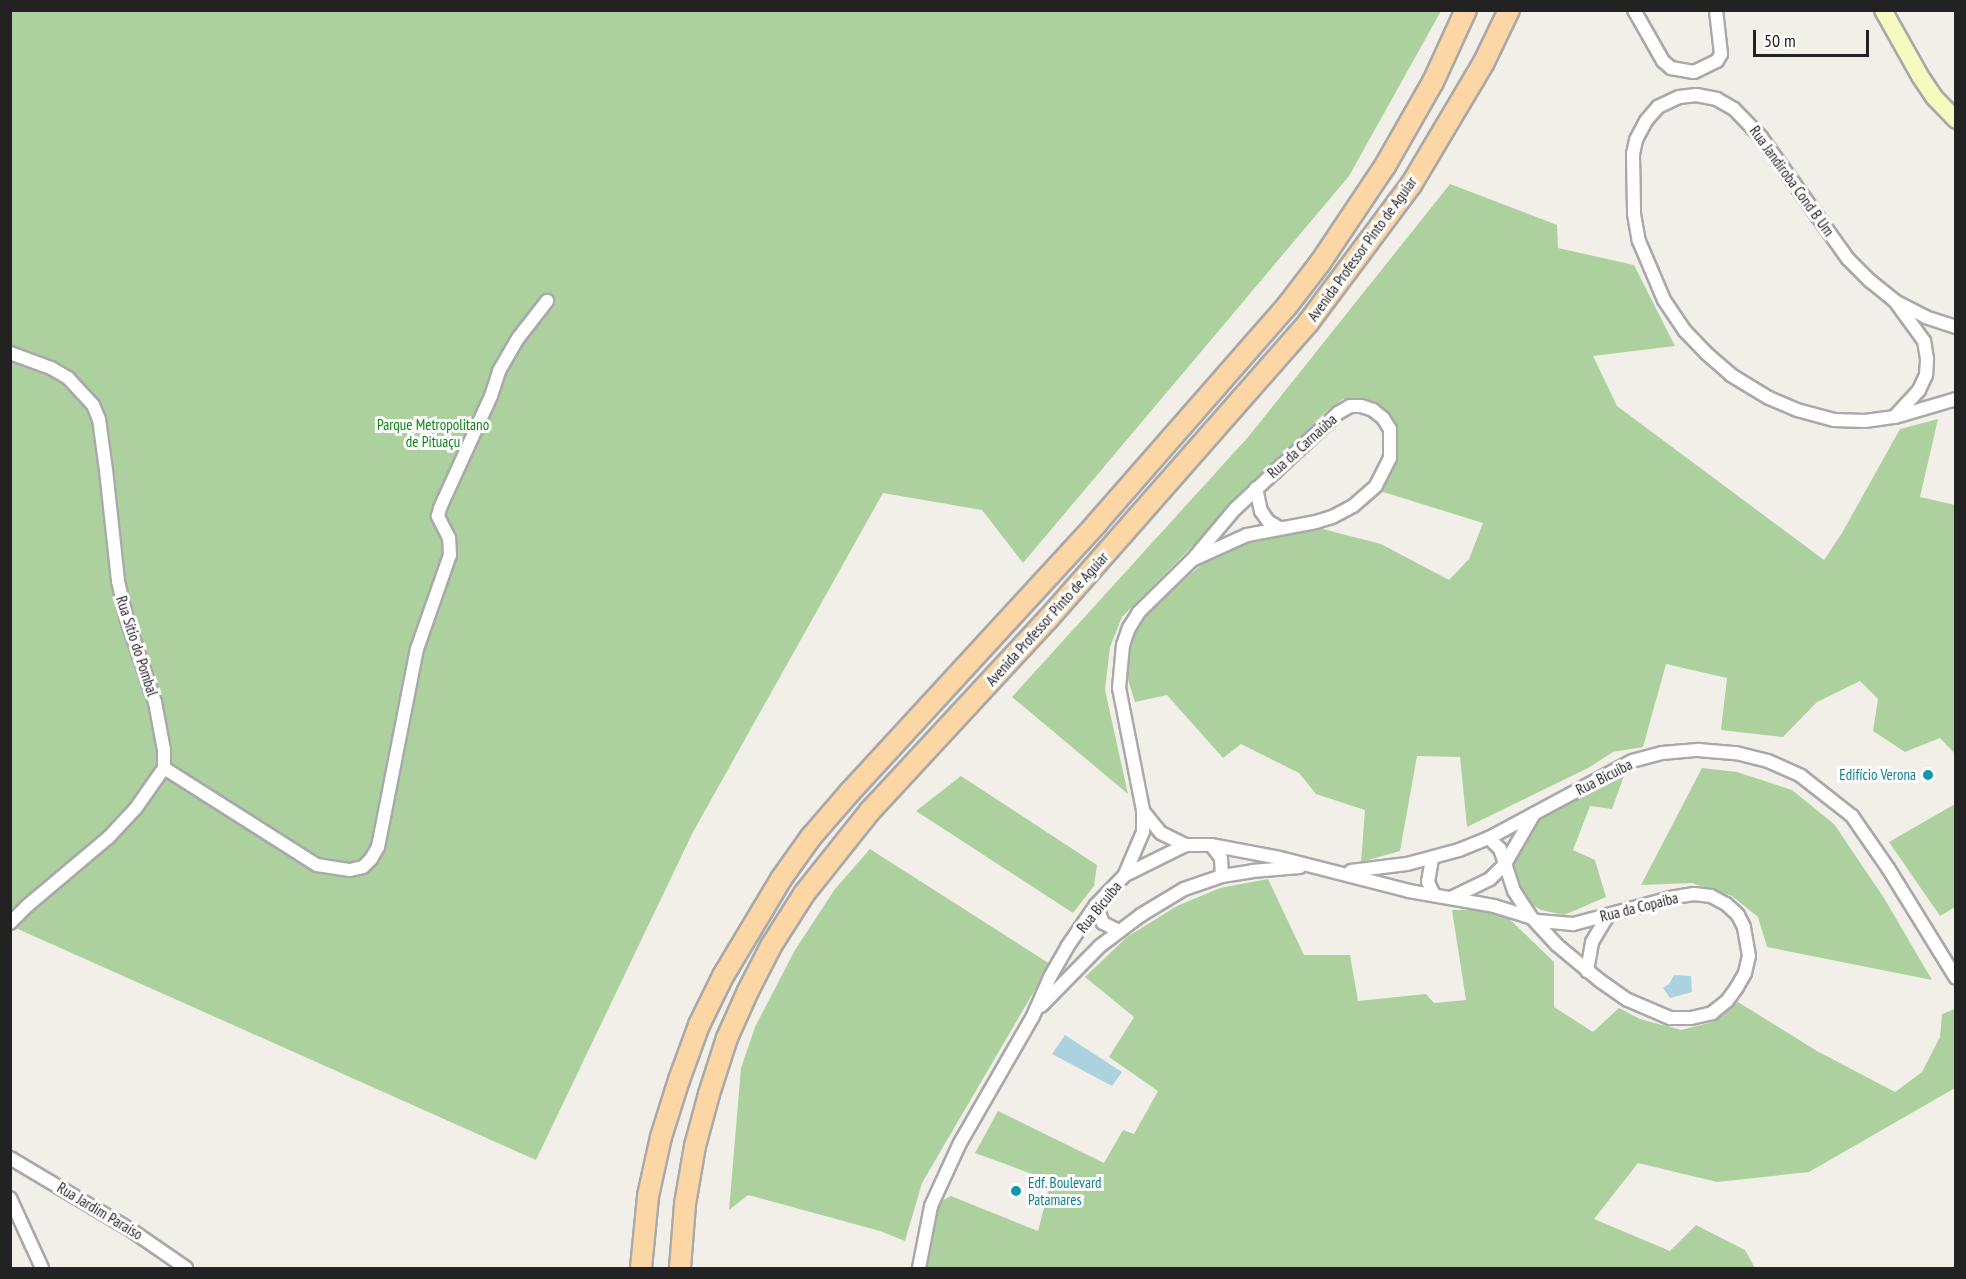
<!DOCTYPE html>
<html>
<head>
<meta charset="utf-8">
<style>
  body { margin:0 }
  #map { position:relative; width:1966px; height:1279px; overflow:hidden; background:#f2efe9; font-family:"PT Sans Narrow",sans-serif }
  div>[style] { position:absolute }
  [style*='--x'] { left:calc(var(--x)*1px); top:calc(var(--y)*1px); width:calc(var(--w)*1px); rotate:calc(var(--a)*1deg) }
  .forest>* { inset:0; background:#add19e }
  .water>* { inset:0; background:#aad3df }
  .roads { filter:drop-shadow(2px 0 #a9a9a9) drop-shadow(-2px 0 #a9a9a9) drop-shadow(0 2px #a9a9a9) drop-shadow(0 -2px #a9a9a9) }
  .street>* { height:12px; margin:-6px; padding:0 6px; transform-origin:6px; border-radius:6px; background:#fff }
  .secondary>* { height:16px; margin:-8px; padding:0 8px; transform-origin:8px; border-radius:8px; background:#f7fabf }
  .primary>* { height:20px; margin:-10px; padding:0 10px; transform-origin:10px; border-radius:10px; background:#fcd6a4 }
  .dots>* { width:16px; height:16px; translate:-50% -50%; box-sizing:border-box; border:3px solid #fff; border-radius:50% }
  span { translate:-50% -50%; white-space:nowrap; text-align:center; line-height:1.15; -webkit-text-stroke:6px #fff; paint-order:stroke }
  .street-label { font-size:15px; color:#222 }
  .park-label { font-size:15px; color:#0c8416 }
  .culture-label { font-size:15px; color:#0d838f }
  .right { translate:-100% -50%; text-align:right }
  .left { translate:0 -50%; text-align:left }
  .frame { position:absolute; inset:0; border:12px solid #222; pointer-events:none }
  .scale { position:absolute; left:1753px; top:30px; width:116px; height:27px; box-sizing:border-box; border:3px solid #222; border-top:0; padding-left:8px; font-size:18px; line-height:21px; white-space:nowrap; color:#222; -webkit-text-stroke:4px #fff; paint-order:stroke }
</style>
</head>
<body>
<div id="map">
  <div class="forest">
    <i style="clip-path:polygon(11px 11px,1441px 11px,1349px 176px,1023px 563px,982px 510px,883px 493px,693px 832px,536px 1160px,11px 926px)"></i>
    <i style="clip-path:polygon(1450px 184px,1557px 225px,1558px 248px,1634px 265px,1675px 346px,1593px 356px,1617px 406px,1824px 560px,1842px 533px,1900px 429px,1938px 419px,1920px 497px,1955px 505px,1955px 754px,1940px 738px,1905px 752px,1873px 731px,1878px 699px,1860px 681px,1817px 702px,1783px 737px,1721px 730px,1727px 678px,1666px 664px,1643px 747px,1613px 752px,1588px 768px,1467px 827px,1460px 757px,1417px 756px,1400px 851px,1361px 862px,1365px 810px,1316px 794px,1299px 773px,1241px 744px,1223px 758px,1167px 695px,1135px 702px,1126px 673px,1136px 624px,1239px 530px,1319px 528px,1381px 544px,1449px 580px,1469px 559px,1483px 523px,1380px 491px,1396px 451px,1389px 421px,1377px 405px,1343px 399px,1325px 412px,1122px 617px,1110px 647px,1105px 690px,1128px 794px,1012px 697px,1249px 436px)"></i>
    <i style="clip-path:polygon(1702px 768px,1737px 772px,1792px 790px,1834px 824px,1884px 898px,1932px 980px,1767px 947px,1758px 917px,1732px 896px,1692px 883px,1641px 885px)"></i>
    <i style="clip-path:polygon(961px 776px,1097px 865px,1094px 886px,1073px 913px,916px 811px)"></i>
    <i style="clip-path:polygon(1624px 776px,1612px 809px,1590px 806px,1573px 850px,1595px 860px,1606px 897px,1564px 915px,1541px 910px,1526px 901px,1514px 877px,1516px 848px,1534px 818px)"></i>
    <i style="clip-path:polygon(1955px 804px,1955px 907px,1940px 916px,1889px 842px)"></i>
    <i style="clip-path:polygon(870px 849px,1050px 964px,922px 1183px,905px 1241px,880px 1231px,748px 1195px,729px 1210px,741px 1068px,755px 1027px,795px 950px,835px 889px)"></i>
    <i style="clip-path:polygon(1268px 879px,1304px 955px,1350px 955px,1358px 1001px,1426px 994px,1434px 1003px,1466px 1000px,1452px 910px,1500px 910px,1554px 962px,1554px 1007px,1593px 1032px,1619px 1008px,1640px 1019px,1681px 1030px,1713px 1022px,1738px 1002px,1817px 1051px,1895px 1092px,1922px 1072px,1940px 1037px,1942px 1014px,1955px 1009px,1955px 1088px,1809px 1172px,1717px 1182px,1638px 1163px,1594px 1219px,1670px 1251px,1696px 1225px,1745px 1250px,1755px 1268px,919px 1268px,931px 1206px,951px 1196px,1038px 1231px,1051px 1181px,975px 1153px,998px 1111px,1104px 1163px,1123px 1130px,1134px 1134px,1158px 1091px,1109px 1057px,1134px 1017px,1085px 977px,1127px 937px,1177px 906px,1220px 888px)"></i>
  </div>
  <div class="water">
    <i style="clip-path:polygon(1674px 975px,1691px 976px,1692px 992px,1670px 998px,1663px 988px,1669px 984px)"></i>
    <i style="clip-path:polygon(1065px 1035px,1122px 1072px,1112px 1086px,1052px 1054px)"></i>
  </div>
  <div class="roads">
    <div class="street">
      <i style="--x:1634;--y:10;--w:59;--a:60.4"></i>
      <i style="--x:1663;--y:61;--w:11;--a:41"></i>
      <i style="--x:1671;--y:68;--w:23;--a:10"></i>
      <i style="--x:1694;--y:72;--w:25;--a:-26"></i>
      <i style="--x:1717;--y:61;--w:8;--a:-60"></i>
      <i style="--x:1721;--y:54;--w:44;--a:-96.5"></i>
      <i style="--x:1956;--y:327;--w:32;--a:-162"></i>
      <i style="--x:1926;--y:317;--w:35;--a:-153"></i>
      <i style="--x:1895;--y:301;--w:32;--a:-141"></i>
      <i style="--x:1870;--y:281;--w:31;--a:-135"></i>
      <i style="--x:1848;--y:259;--w:150;--a:-125.5"></i>
      <i style="--x:1761;--y:137;--w:39;--a:-134"></i>
      <i style="--x:1734;--y:109;--w:20;--a:-150"></i>
      <i style="--x:1717;--y:99;--w:21;--a:-169"></i>
      <i style="--x:1696;--y:95;--w:17;--a:173"></i>
      <i style="--x:1679;--y:97;--w:23;--a:155"></i>
      <i style="--x:1658;--y:107;--w:18;--a:131"></i>
      <i style="--x:1646;--y:121;--w:21;--a:118"></i>
      <i style="--x:1636;--y:140;--w:14;--a:102"></i>
      <i style="--x:1633;--y:154;--w:60;--a:89"></i>
      <i style="--x:1634;--y:214;--w:27;--a:80"></i>
      <i style="--x:1639;--y:241;--w:64;--a:67"></i>
      <i style="--x:1664;--y:300;--w:37;--a:56"></i>
      <i style="--x:1685;--y:331;--w:30;--a:46"></i>
      <i style="--x:1706;--y:353;--w:33;--a:41"></i>
      <i style="--x:1731;--y:375;--w:44;--a:31.2"></i>
      <i style="--x:1769;--y:398;--w:30;--a:23"></i>
      <i style="--x:1797;--y:410;--w:38;--a:15"></i>
      <i style="--x:1834;--y:420;--w:31;--a:2"></i>
      <i style="--x:1865;--y:421;--w:30;--a:-8"></i>
      <i style="--x:1895;--y:417;--w:64;--a:-16.4"></i>
      <i style="--x:10;--y:353;--w:44;--a:20.1"></i>
      <i style="--x:51;--y:368;--w:20;--a:30"></i>
      <i style="--x:68;--y:378;--w:37;--a:47"></i>
      <i style="--x:93;--y:405;--w:15;--a:67"></i>
      <i style="--x:99;--y:419;--w:51;--a:82.2"></i>
      <i style="--x:106;--y:470;--w:112;--a:83.8"></i>
      <i style="--x:118;--y:581;--w:37;--a:77"></i>
      <i style="--x:126;--y:617;--w:90;--a:71.2"></i>
      <i style="--x:155;--y:702;--w:49;--a:79.4"></i>
      <i style="--x:164;--y:750;--w:18;--a:90"></i>
      <i style="--x:164;--y:768;--w:49;--a:125"></i>
      <i style="--x:136;--y:808;--w:40;--a:133"></i>
      <i style="--x:109;--y:837;--w:107;--a:139.9"></i>
      <i style="--x:27;--y:906;--w:24;--a:135"></i>
      <i style="--x:1895;--y:416;--w:35;--a:-47"></i>
      <i style="--x:1919;--y:390;--w:17;--a:-65"></i>
      <i style="--x:1926;--y:375;--w:16;--a:-86"></i>
      <i style="--x:1927;--y:359;--w:18;--a:-99"></i>
      <i style="--x:1924;--y:341;--w:46;--a:-126.1"></i>
      <i style="--x:1256;--y:488;--w:24;--a:78"></i>
      <i style="--x:1261;--y:511;--w:12;--a:55"></i>
      <i style="--x:1268;--y:521;--w:13;--a:32"></i>
      <i style="--x:164;--y:768;--w:181;--a:32.4"></i>
      <i style="--x:317;--y:865;--w:33;--a:9"></i>
      <i style="--x:350;--y:870;--w:13;--a:-13"></i>
      <i style="--x:363;--y:867;--w:11;--a:-45"></i>
      <i style="--x:371;--y:859;--w:14;--a:-60"></i>
      <i style="--x:378;--y:847;--w:15;--a:-79"></i>
      <i style="--x:381;--y:832;--w:187;--a:-78.9"></i>
      <i style="--x:417;--y:649;--w:100;--a:-70.7"></i>
      <i style="--x:450;--y:555;--w:17;--a:-93"></i>
      <i style="--x:449;--y:538;--w:25;--a:-117"></i>
      <i style="--x:438;--y:516;--w:8;--a:-76"></i>
      <i style="--x:440;--y:508;--w:123;--a:-65.5"></i>
      <i style="--x:491;--y:396;--w:26;--a:-72"></i>
      <i style="--x:499;--y:371;--w:39;--a:-60"></i>
      <i style="--x:519;--y:337;--w:46;--a:-52.1"></i>
      <i style="--x:1143;--y:811;--w:28;--a:51"></i>
      <i style="--x:1161;--y:833;--w:28;--a:26"></i>
      <i style="--x:1211;--y:845;--w:16;--a:52"></i>
      <i style="--x:1221;--y:858;--w:18;--a:87"></i>
      <i style="--x:1432;--y:859;--w:23;--a:100"></i>
      <i style="--x:1428;--y:882;--w:14;--a:65"></i>
      <i style="--x:1351;--y:871;--w:56;--a:-7.1"></i>
      <i style="--x:1407;--y:864;--w:54;--a:-15.1"></i>
      <i style="--x:1459;--y:850;--w:32;--a:-22"></i>
      <i style="--x:1489;--y:838;--w:162;--a:-28.3"></i>
      <i style="--x:1632;--y:761;--w:31;--a:-15"></i>
      <i style="--x:1662;--y:753;--w:36;--a:-5"></i>
      <i style="--x:1698;--y:750;--w:38;--a:5"></i>
      <i style="--x:1736;--y:753;--w:33;--a:14"></i>
      <i style="--x:1768;--y:761;--w:36;--a:24"></i>
      <i style="--x:1801;--y:776;--w:65;--a:38.1"></i>
      <i style="--x:1852;--y:816;--w:63;--a:55.3"></i>
      <i style="--x:1888;--y:868;--w:129;--a:58.3"></i>
      <i style="--x:1125;--y:874;--w:46;--a:-66.8"></i>
      <i style="--x:1143;--y:832;--w:22;--a:-90"></i>
      <i style="--x:1143;--y:810;--w:124;--a:-101.1"></i>
      <i style="--x:1119;--y:688;--w:43;--a:-84.7"></i>
      <i style="--x:1123;--y:645;--w:18;--a:-71"></i>
      <i style="--x:1129;--y:628;--w:19;--a:-58"></i>
      <i style="--x:1139;--y:612;--w:74;--a:-44.5"></i>
      <i style="--x:1192;--y:560;--w:67;--a:-49.9"></i>
      <i style="--x:1235;--y:509;--w:141;--a:-43"></i>
      <i style="--x:1338;--y:413;--w:14;--a:-30"></i>
      <i style="--x:1350;--y:406;--w:11;--a:0"></i>
      <i style="--x:1361;--y:406;--w:13;--a:18"></i>
      <i style="--x:1373;--y:410;--w:13;--a:39"></i>
      <i style="--x:1383;--y:418;--w:13;--a:58"></i>
      <i style="--x:1390;--y:429;--w:29;--a:90"></i>
      <i style="--x:1390;--y:458;--w:31;--a:117"></i>
      <i style="--x:1376;--y:486;--w:30;--a:139"></i>
      <i style="--x:1353;--y:506;--w:24;--a:152"></i>
      <i style="--x:1332;--y:517;--w:17;--a:163"></i>
      <i style="--x:1316;--y:522;--w:70;--a:169.3"></i>
      <i style="--x:1247;--y:535;--w:60;--a:155.6"></i>
      <i style="--x:1453;--y:897;--w:41;--a:-25.9"></i>
      <i style="--x:1490;--y:879;--w:21;--a:-45"></i>
      <i style="--x:1505;--y:864;--w:16;--a:-108"></i>
      <i style="--x:1500;--y:849;--w:16;--a:-135"></i>
      <i style="--x:1096;--y:905;--w:19;--a:69"></i>
      <i style="--x:1103;--y:923;--w:18;--a:27"></i>
      <i style="--x:1531;--y:917;--w:31;--a:-123"></i>
      <i style="--x:1514;--y:891;--w:28;--a:-108"></i>
      <i style="--x:1505;--y:864;--w:58;--a:-59.9"></i>
      <i style="--x:1587;--y:971;--w:29;--a:-80"></i>
      <i style="--x:1592;--y:942;--w:31;--a:-59"></i>
      <i style="--x:1041;--y:1006;--w:84;--a:-45.5"></i>
      <i style="--x:1100;--y:946;--w:51;--a:-37.1"></i>
      <i style="--x:1141;--y:915;--w:50;--a:-31.2"></i>
      <i style="--x:1184;--y:889;--w:40;--a:-18.9"></i>
      <i style="--x:1222;--y:876;--w:30;--a:-9"></i>
      <i style="--x:1252;--y:871;--w:48;--a:-4.8"></i>
      <i style="--x:10;--y:1158;--w:141;--a:30.8"></i>
      <i style="--x:131;--y:1230;--w:67;--a:34.6"></i>
      <i style="--x:10;--y:1198;--w:77;--a:65.4"></i>
      <i style="--x:919;--y:1268;--w:63;--a:-79"></i>
      <i style="--x:931;--y:1206;--w:69;--a:-65.3"></i>
      <i style="--x:960;--y:1143;--w:146;--a:-60.1"></i>
      <i style="--x:1033;--y:1016;--w:43;--a:-66.4"></i>
      <i style="--x:1050;--y:977;--w:34;--a:-60"></i>
      <i style="--x:1067;--y:947;--w:51;--a:-55.4"></i>
      <i style="--x:1096;--y:905;--w:42;--a:-46"></i>
      <i style="--x:1125;--y:875;--w:68;--a:-26.2"></i>
      <i style="--x:1186;--y:845;--w:25;--a:0"></i>
      <i style="--x:1211;--y:845;--w:70;--a:10.7"></i>
      <i style="--x:1280;--y:858;--w:133;--a:14.3"></i>
      <i style="--x:1409;--y:891;--w:86;--a:10"></i>
      <i style="--x:1494;--y:906;--w:39;--a:17"></i>
      <i style="--x:1531;--y:917;--w:38;--a:47"></i>
      <i style="--x:1557;--y:945;--w:55;--a:39.8"></i>
      <i style="--x:1599;--y:980;--w:35;--a:35"></i>
      <i style="--x:1628;--y:1000;--w:46;--a:23.2"></i>
      <i style="--x:1670;--y:1018;--w:21;--a:0"></i>
      <i style="--x:1691;--y:1018;--w:22;--a:-13"></i>
      <i style="--x:1712;--y:1013;--w:19;--a:-39"></i>
      <i style="--x:1727;--y:1001;--w:17;--a:-54"></i>
      <i style="--x:1737;--y:987;--w:16;--a:-60"></i>
      <i style="--x:1745;--y:973;--w:17;--a:-77"></i>
      <i style="--x:1749;--y:956;--w:29;--a:-100"></i>
      <i style="--x:1744;--y:927;--w:13;--a:-117"></i>
      <i style="--x:1738;--y:915;--w:16;--a:-137"></i>
      <i style="--x:1726;--y:904;--w:17;--a:-152"></i>
      <i style="--x:1711;--y:896;--w:17;--a:-173"></i>
      <i style="--x:1694;--y:894;--w:20;--a:171"></i>
      <i style="--x:1674;--y:897;--w:105;--a:165"></i>
      <i style="--x:1573;--y:924;--w:36;--a:-175"></i>
    </div>
    <div class="secondary">
      <i style="--x:1883;--y:10;--w:76;--a:60.7"></i>
      <i style="--x:1920;--y:76;--w:25;--a:56"></i>
      <i style="--x:1934;--y:97;--w:32;--a:46"></i>
    </div>
    <div class="primary">
      <i style="--x:641;--y:1268;--w:72;--a:-84.4"></i>
      <i style="--x:648;--y:1196;--w:60;--a:-77.6"></i>
      <i style="--x:661;--y:1137;--w:60;--a:-72.5"></i>
      <i style="--x:679;--y:1080;--w:59;--a:-70"></i>
      <i style="--x:699;--y:1025;--w:55;--a:-63.9"></i>
      <i style="--x:723;--y:976;--w:113;--a:-59.1"></i>
      <i style="--x:781;--y:879;--w:52;--a:-54.5"></i>
      <i style="--x:811;--y:837;--w:60;--a:-49.1"></i>
      <i style="--x:850;--y:792;--w:365;--a:-47.4"></i>
      <i style="--x:1097;--y:523;--w:288;--a:-48.8"></i>
      <i style="--x:1287;--y:306;--w:54;--a:-52.5"></i>
      <i style="--x:1320;--y:263;--w:117;--a:-56.2"></i>
      <i style="--x:1385;--y:166;--w:97;--a:-60.3"></i>
      <i style="--x:1433;--y:82;--w:79;--a:-65.4"></i>
      <i style="--x:680;--y:1268;--w:64;--a:-85.5"></i>
      <i style="--x:685;--y:1204;--w:59;--a:-80.2"></i>
      <i style="--x:695;--y:1146;--w:54;--a:-74.9"></i>
      <i style="--x:709;--y:1094;--w:59;--a:-72.2"></i>
      <i style="--x:727;--y:1038;--w:51;--a:-65.9"></i>
      <i style="--x:748;--y:991;--w:51;--a:-62.9"></i>
      <i style="--x:771;--y:946;--w:62;--a:-57.6"></i>
      <i style="--x:804;--y:894;--w:106;--a:-51.5"></i>
      <i style="--x:870;--y:811;--w:262;--a:-47.2"></i>
      <i style="--x:1048;--y:619;--w:394;--a:-48.7"></i>
      <i style="--x:1308;--y:323;--w:172;--a:-53.3"></i>
      <i style="--x:1411;--y:185;--w:143;--a:-59.3"></i>
      <i style="--x:1484;--y:62;--w:58;--a:-64.3"></i>
    </div>
  </div>
  <div class="dots">
    <i style="left:1928px;top:775px;background:#0f9aa8"></i>
    <i style="left:1016px;top:1191px;background:#0f9aa8"></i>
  </div>
  <div class="street-label">
    <span style="left:1792px;top:181px;rotate:54deg">Rua Jandiroba Cond B Um</span>
    <span style="left:1362px;top:249px;rotate:-54deg">Avenida Professor Pinto de Aguiar</span>
    <span style="left:1302px;top:446px;rotate:-42deg">Rua da Carnaúba</span>
    <span style="left:1047px;top:619px;rotate:-48deg">Avenida Professor Pinto de Aguiar</span>
    <span style="left:137px;top:646px;rotate:72deg">Rua Sítio do Pombal</span>
    <span style="left:1604px;top:777px;rotate:-27deg">Rua Bicuíba</span>
    <span style="left:1099px;top:907px;rotate:-51deg">Rua Bicuíba</span>
    <span style="left:1639px;top:907px;rotate:-14deg">Rua da Copaíba</span>
    <span style="left:100px;top:1211px;rotate:31deg">Rua Jardim Paraíso</span>
  </div>
  <div class="park-label">
    <span style="left:433px;top:433px">Parque Metropolitano<br>de Pituaçu</span>
  </div>
  <div class="culture-label">
    <span class="right" style="left:1916px;top:775px">Edifício Verona</span>
    <span class="left" style="left:1028px;top:1191px">Edf. Boulevard<br>Patamares</span>
  </div>
  <div class="frame"></div>
  <div class="scale">50 m</div>
</div>
</body>
</html>
